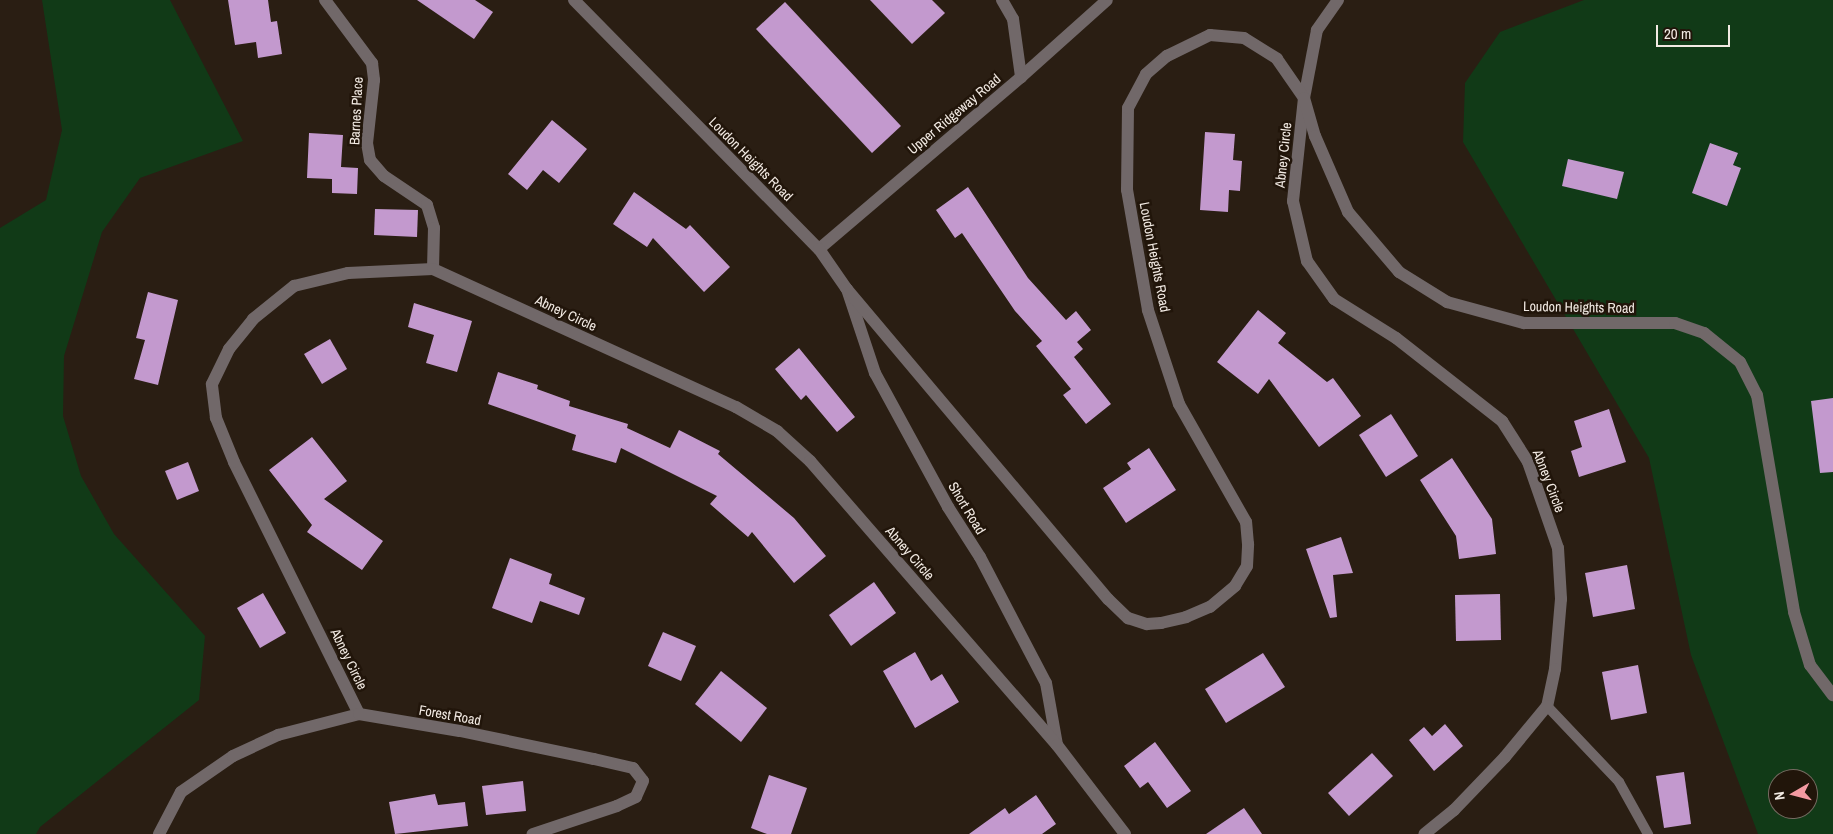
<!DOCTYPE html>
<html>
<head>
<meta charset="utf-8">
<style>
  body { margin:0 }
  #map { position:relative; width:1833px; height:834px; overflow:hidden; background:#2a1e13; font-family:"Archivo Narrow",sans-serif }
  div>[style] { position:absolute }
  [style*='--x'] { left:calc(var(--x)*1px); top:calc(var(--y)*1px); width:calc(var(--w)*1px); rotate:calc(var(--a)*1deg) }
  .green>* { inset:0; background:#113a17 }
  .building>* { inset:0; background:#c399ce }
  .service>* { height:10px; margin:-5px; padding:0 5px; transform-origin:5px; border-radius:5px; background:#716869 }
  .minor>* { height:12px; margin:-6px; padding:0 6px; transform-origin:6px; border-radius:6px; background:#716869 }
  .tertiary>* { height:12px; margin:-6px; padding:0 6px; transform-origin:6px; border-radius:6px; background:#716869 }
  span { translate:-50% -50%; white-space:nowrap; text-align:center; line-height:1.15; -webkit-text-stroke:5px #21150a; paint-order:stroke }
  .street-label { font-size:14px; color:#f2eae3 }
  .north { position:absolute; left:1768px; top:769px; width:50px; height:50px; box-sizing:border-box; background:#21150a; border:1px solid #756a61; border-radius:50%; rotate:262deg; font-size:14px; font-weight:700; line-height:20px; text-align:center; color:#f2eae3 }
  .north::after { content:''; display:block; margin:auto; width:18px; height:22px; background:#f49aa2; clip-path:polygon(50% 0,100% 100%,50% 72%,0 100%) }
  .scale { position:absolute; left:1656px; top:25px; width:74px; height:22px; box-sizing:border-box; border:2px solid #f2eae3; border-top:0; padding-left:6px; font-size:15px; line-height:18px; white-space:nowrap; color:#f2eae3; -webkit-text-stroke:4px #21150a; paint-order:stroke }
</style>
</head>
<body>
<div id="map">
  <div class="green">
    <i style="clip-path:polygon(42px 0,170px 0,243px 141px,140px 178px,102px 232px,64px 356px,63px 416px,81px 476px,114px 534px,205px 636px,199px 700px,40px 827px,36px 834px,0 834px,0 228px,46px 200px,62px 130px)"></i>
    <i style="clip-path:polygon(evenodd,1584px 0,1833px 0,1833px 834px,1758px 834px,1691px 655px,1649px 458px,1463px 142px,1465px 83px,1500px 32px,1584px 0,1778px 779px,1808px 779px,1808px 809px,1778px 809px,1778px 779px)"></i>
  </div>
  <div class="building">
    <i style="clip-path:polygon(228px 0,268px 0,271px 22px,277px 21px,282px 54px,258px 58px,256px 42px,235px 45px)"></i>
    <i style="clip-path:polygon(417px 0,475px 0,493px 12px,474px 39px)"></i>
    <i style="clip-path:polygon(870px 0,932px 0,945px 13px,912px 44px)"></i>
    <i style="clip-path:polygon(785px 2px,901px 126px,872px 153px,756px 29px)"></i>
    <i style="clip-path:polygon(552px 120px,587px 149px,559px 183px,543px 170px,527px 190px,508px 174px)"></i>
    <i style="clip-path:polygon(1205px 132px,1235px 134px,1233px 160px,1242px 161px,1240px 191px,1229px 190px,1228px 212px,1200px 210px)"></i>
    <i style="clip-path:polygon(309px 133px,343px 135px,341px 167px,358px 168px,357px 194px,332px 193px,332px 179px,307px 178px)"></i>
    <i style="clip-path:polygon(1710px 143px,1738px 153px,1733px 165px,1741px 168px,1727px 206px,1692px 193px)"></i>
    <i style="clip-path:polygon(1568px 159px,1624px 172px,1617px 199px,1562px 186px)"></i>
    <i style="clip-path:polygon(968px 187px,1028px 278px,1066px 320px,1076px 311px,1091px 330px,1077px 342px,1083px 349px,1074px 357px,1111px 404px,1086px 424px,1063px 395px,1071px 389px,1036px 346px,1042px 341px,1015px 311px,962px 233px,955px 238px,936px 210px)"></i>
    <i style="clip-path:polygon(634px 192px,686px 229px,690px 225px,730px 267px,704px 292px,653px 238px,647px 247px,613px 224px)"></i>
    <i style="clip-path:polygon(375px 209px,418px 210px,417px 237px,374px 235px)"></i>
    <i style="clip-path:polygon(148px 292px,178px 300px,158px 385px,134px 379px,145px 340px,136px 338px)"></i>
    <i style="clip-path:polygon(414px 303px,472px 321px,457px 372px,426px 363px,434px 335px,408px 327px)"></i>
    <i style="clip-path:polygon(1258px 310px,1286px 333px,1278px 343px,1327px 382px,1333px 378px,1361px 416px,1319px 447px,1269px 379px,1258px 394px,1217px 362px)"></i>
    <i style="clip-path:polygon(330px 339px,347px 369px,322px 384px,304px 354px)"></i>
    <i style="clip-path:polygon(799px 348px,855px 417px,837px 432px,806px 395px,801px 400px,775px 369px)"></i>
    <i style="clip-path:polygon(498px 372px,538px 385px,537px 389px,570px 401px,569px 406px,628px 424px,627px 428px,670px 448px,679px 430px,720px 451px,718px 454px,794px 518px,826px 556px,794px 583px,752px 532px,748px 537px,710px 504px,717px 496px,621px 448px,616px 463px,572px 450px,576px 435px,488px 404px)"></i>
    <i style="clip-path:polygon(1833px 398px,1833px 472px,1820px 473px,1811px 401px)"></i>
    <i style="clip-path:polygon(1609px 409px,1626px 462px,1579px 477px,1571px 451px,1582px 447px,1574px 421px)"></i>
    <i style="clip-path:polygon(1391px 414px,1418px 456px,1386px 477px,1359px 435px)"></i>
    <i style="clip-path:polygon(312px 437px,347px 481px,324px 499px,383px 541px,362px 570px,307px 532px,312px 525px,269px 470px)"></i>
    <i style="clip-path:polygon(1149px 448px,1176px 490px,1126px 523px,1103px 488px,1131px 469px,1127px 463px)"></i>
    <i style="clip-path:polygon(1452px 458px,1492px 519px,1496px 554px,1459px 559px,1456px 536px,1420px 480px)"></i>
    <i style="clip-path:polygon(188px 462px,199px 491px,177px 500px,165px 471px)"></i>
    <i style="clip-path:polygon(1341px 537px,1353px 573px,1333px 575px,1337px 617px,1330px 618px,1306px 549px)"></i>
    <i style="clip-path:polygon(510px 558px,552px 574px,549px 584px,585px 598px,579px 615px,540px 601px,532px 623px,492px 608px)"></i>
    <i style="clip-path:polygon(1627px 565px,1635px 609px,1593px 617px,1585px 573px)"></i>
    <i style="clip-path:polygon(874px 582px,896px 613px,851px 646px,829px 615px)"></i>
    <i style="clip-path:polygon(263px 593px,286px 633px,260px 648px,237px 608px)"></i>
    <i style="clip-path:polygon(1500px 594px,1501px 640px,1456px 641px,1455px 595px)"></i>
    <i style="clip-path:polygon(663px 632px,696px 646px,681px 681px,648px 666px)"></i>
    <i style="clip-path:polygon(915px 652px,931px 681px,942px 674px,959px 702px,915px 728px,883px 671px)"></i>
    <i style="clip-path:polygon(1263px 653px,1285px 687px,1226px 723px,1205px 689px)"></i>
    <i style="clip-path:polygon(1638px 665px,1647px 713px,1611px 720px,1602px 672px)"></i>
    <i style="clip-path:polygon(721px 671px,767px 708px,741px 742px,695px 704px)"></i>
    <i style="clip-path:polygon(1445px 724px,1463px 746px,1434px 771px,1409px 740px,1424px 727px,1432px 736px)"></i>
    <i style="clip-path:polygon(1155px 742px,1191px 791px,1167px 808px,1148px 782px,1140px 788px,1124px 766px)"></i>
    <i style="clip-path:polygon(1372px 753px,1393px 776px,1349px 816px,1328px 793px)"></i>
    <i style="clip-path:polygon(1684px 772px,1691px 824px,1664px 828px,1656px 776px)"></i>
    <i style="clip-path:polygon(769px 775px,807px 788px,791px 834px,767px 834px,751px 828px)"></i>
    <i style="clip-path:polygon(523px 781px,526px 811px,486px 815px,482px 786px)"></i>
    <i style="clip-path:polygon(435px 794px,438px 805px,465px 802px,468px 826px,395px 834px,389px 802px)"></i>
    <i style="clip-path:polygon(1036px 795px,1056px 824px,1042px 834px,969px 834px,1005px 808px,1009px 814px)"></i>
    <i style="clip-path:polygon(1244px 808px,1262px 834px,1206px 834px)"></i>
  </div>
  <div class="service">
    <i style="--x:1547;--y:706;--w:105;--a:46.5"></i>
    <i style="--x:1619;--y:782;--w:60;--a:60.9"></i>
  </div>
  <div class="minor">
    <i style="--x:325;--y:0;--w:79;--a:53.3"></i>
    <i style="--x:372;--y:63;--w:17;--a:83"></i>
    <i style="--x:374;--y:80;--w:63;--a:96.3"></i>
    <i style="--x:367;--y:143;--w:17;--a:80"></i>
    <i style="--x:370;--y:160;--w:21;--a:49"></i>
    <i style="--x:384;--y:176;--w:52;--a:34"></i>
    <i style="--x:427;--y:205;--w:24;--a:73"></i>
    <i style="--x:434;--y:228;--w:41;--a:91.4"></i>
    <i style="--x:1002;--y:0;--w:22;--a:60"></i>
    <i style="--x:1013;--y:19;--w:59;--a:82.1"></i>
    <i style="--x:1338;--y:0;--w:37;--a:125"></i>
    <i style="--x:1317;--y:30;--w:69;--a:100.8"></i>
    <i style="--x:1304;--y:98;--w:104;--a:96.1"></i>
    <i style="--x:1293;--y:201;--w:62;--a:76.9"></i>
    <i style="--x:1307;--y:261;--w:47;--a:54.6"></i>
    <i style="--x:1334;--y:299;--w:73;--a:32.2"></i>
    <i style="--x:1396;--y:338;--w:135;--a:38.1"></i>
    <i style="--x:1502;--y:421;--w:49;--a:57.6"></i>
    <i style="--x:1528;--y:462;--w:91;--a:70.8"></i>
    <i style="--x:1558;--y:548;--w:51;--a:86.6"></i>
    <i style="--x:1561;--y:599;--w:70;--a:94.9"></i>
    <i style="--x:1555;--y:669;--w:38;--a:102"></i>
    <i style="--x:1547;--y:706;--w:66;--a:129.5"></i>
    <i style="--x:1505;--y:757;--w:74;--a:133.9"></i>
    <i style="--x:1454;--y:810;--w:38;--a:141"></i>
    <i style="--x:819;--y:249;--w:265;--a:-40.4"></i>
    <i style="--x:1021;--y:77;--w:115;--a:-41.8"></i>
    <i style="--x:847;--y:289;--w:89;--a:71.6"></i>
    <i style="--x:875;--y:373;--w:153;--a:61.4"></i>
    <i style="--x:948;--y:507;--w:59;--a:57.4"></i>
    <i style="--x:980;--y:557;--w:142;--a:62.4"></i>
    <i style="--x:1046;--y:683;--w:63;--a:79.9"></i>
    <i style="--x:359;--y:714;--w:281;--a:-116.4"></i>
    <i style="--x:234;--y:462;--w:48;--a:-112.2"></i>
    <i style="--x:216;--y:418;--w:34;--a:-97"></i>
    <i style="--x:212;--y:384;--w:39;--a:-64"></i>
    <i style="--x:229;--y:349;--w:38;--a:-51"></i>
    <i style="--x:253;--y:319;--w:53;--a:-38.8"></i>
    <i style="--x:294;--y:286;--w:56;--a:-13.5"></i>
    <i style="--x:348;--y:273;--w:85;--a:-2.7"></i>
    <i style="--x:433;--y:269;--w:333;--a:24.5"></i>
    <i style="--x:736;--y:407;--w:48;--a:30.3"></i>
    <i style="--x:777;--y:431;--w:45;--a:42.3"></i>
    <i style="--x:810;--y:461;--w:376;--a:49"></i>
    <i style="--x:1057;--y:745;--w:112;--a:52.6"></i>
    <i style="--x:159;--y:834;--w:47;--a:-62.4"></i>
    <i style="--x:181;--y:792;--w:63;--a:-34.7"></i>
    <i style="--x:233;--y:756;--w:50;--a:-25"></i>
    <i style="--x:278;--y:735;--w:84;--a:-14.5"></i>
    <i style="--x:359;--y:714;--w:102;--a:9.6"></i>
    <i style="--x:460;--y:731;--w:137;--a:11.8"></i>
    <i style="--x:594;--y:759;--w:40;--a:13"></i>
    <i style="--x:633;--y:768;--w:16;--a:52"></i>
    <i style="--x:643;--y:781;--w:17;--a:114"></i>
    <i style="--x:636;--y:797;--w:21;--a:155"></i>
    <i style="--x:617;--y:806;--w:89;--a:161.6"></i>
  </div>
  <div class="tertiary">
    <i style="--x:574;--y:0;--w:349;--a:45.5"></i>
    <i style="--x:819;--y:249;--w:47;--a:55.3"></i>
    <i style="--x:846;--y:288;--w:407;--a:49.9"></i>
    <i style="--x:1108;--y:599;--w:28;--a:44"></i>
    <i style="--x:1128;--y:618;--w:20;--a:18"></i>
    <i style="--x:1147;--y:624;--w:14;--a:-4"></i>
    <i style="--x:1161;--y:623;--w:26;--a:-13"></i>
    <i style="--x:1186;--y:617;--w:26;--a:-23"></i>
    <i style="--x:1210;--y:607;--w:33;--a:-40"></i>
    <i style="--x:1235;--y:586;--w:23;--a:-59"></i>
    <i style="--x:1247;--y:566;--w:22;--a:-87"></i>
    <i style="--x:1248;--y:544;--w:22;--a:-95"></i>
    <i style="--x:1246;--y:522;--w:136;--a:-119.6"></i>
    <i style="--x:1179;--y:404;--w:99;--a:-108.3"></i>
    <i style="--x:1148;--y:310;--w:122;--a:-99.9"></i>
    <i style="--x:1127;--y:190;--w:82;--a:-89.3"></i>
    <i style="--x:1128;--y:108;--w:38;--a:-62"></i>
    <i style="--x:1146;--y:74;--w:28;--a:-41"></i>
    <i style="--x:1167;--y:56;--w:48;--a:-26"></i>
    <i style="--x:1210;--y:35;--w:34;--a:5"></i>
    <i style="--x:1244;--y:38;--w:39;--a:32"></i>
    <i style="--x:1277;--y:59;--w:47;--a:55.3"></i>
    <i style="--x:1304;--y:98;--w:40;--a:74"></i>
    <i style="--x:1315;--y:136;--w:83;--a:66.5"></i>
    <i style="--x:1348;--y:212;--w:79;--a:49.6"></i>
    <i style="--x:1399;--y:272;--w:57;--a:32"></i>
    <i style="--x:1447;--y:302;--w:80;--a:15.3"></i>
    <i style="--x:1524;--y:323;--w:151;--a:0"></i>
    <i style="--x:1675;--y:323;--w:31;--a:19"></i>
    <i style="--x:1704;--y:333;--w:46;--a:38.9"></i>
    <i style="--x:1740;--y:362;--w:37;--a:63"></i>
    <i style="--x:1757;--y:395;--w:220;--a:80.3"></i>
    <i style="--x:1794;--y:612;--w:55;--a:73.2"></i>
    <i style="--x:1810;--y:665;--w:38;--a:53"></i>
  </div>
  <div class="street-label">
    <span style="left:356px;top:111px;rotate:-87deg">Barnes Place</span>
    <span style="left:954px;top:114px;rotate:-40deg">Upper Ridgeway Road</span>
    <span style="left:1283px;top:155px;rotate:-84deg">Abney Circle</span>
    <span style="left:751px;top:159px;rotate:45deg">Loudon Heights Road</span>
    <span style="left:1155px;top:257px;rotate:79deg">Loudon Heights Road</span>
    <span style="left:1579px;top:307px;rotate:1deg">Loudon Heights Road</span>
    <span style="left:566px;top:313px;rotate:25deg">Abney Circle</span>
    <span style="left:1549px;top:481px;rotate:69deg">Abney Circle</span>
    <span style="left:967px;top:508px;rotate:59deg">Short Road</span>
    <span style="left:910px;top:553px;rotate:49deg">Abney Circle</span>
    <span style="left:349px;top:659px;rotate:64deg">Abney Circle</span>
    <span style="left:450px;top:715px;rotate:10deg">Forest Road</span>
  </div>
  <div class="north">N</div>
  <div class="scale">20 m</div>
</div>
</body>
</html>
